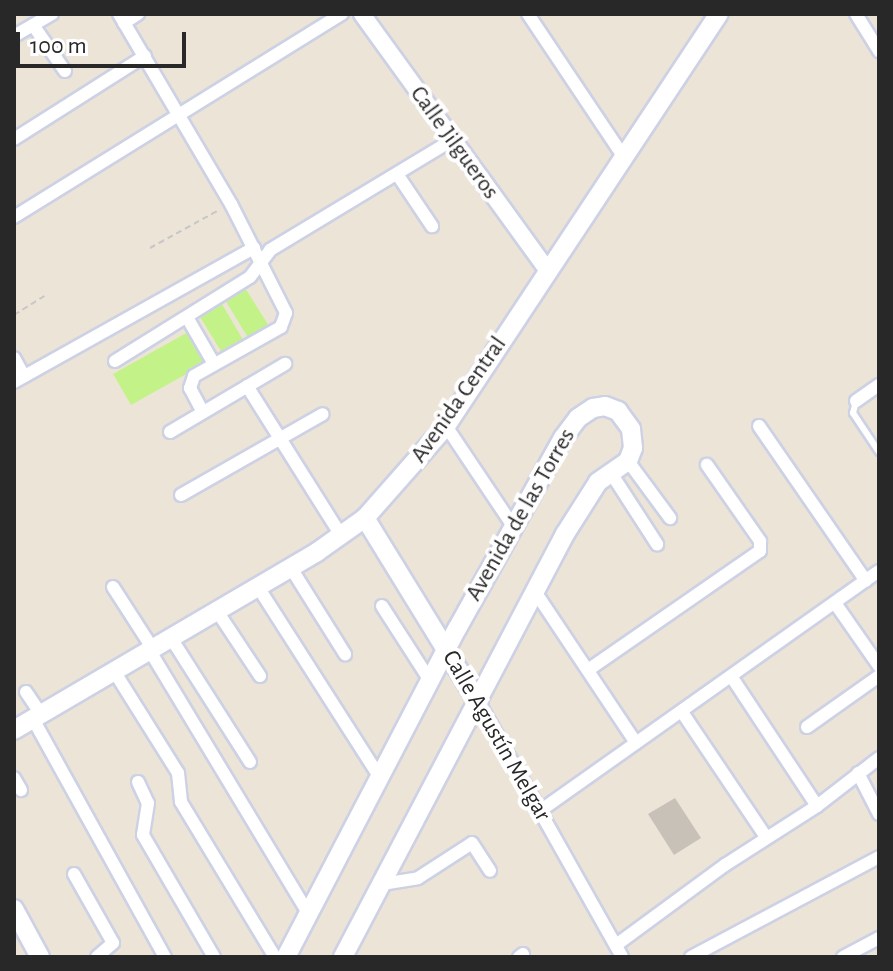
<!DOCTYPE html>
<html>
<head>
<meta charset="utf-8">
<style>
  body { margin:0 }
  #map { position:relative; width:893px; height:971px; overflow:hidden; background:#ede4d8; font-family:"Alegreya Sans",sans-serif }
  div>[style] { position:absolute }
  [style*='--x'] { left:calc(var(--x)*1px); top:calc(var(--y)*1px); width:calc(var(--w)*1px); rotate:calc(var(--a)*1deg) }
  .pitch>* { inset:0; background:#c3f388 }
  .building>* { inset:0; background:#c8c1b8 }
  .path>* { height:2px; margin-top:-1px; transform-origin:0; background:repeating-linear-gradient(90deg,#c7c7c7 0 6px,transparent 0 10px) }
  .roads { filter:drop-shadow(2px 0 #cdd1e4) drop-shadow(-2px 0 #cdd1e4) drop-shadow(0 2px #cdd1e4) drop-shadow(0 -2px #cdd1e4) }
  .service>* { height:6px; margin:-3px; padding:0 3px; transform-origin:3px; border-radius:3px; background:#fff }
  .minor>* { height:12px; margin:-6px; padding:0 6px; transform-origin:6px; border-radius:6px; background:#fff }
  .tertiary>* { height:16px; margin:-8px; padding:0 8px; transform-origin:8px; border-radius:8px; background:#fff }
  .secondary>* { height:18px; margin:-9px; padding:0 9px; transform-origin:9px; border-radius:9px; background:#fff }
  span { translate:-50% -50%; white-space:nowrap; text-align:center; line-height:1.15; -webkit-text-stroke:8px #fff; paint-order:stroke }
  .street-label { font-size:24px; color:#282828 }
  .frame { position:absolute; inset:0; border:16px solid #282828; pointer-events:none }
  .scale { position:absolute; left:16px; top:32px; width:170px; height:36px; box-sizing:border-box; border:4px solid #282828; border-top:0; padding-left:10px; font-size:24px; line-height:28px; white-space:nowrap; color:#282828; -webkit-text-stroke:6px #fff; paint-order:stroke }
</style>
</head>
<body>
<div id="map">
  <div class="pitch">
    <i style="clip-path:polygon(245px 288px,271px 329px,250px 341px,225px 300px)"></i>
    <i style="clip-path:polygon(222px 304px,245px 343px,224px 356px,200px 317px)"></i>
    <i style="clip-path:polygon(188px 332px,206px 363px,131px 405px,113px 374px)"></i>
  </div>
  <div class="building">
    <i style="clip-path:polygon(675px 798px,701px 838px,674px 855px,648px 814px)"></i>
  </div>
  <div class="path">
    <i style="--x:150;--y:248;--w:79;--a:-28.8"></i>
    <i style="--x:14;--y:315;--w:36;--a:-32"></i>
  </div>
  <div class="roads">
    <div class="service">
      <i style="--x:856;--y:401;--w:12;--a:104"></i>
      <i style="--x:853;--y:413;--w:47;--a:56.3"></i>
    </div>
    <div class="minor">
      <i style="--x:119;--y:14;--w:221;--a:59.5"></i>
      <i style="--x:231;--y:204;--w:122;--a:63.2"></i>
      <i style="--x:286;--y:313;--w:15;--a:110"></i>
      <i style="--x:281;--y:327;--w:100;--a:150.6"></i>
      <i style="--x:194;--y:376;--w:13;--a:108"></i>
      <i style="--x:190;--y:388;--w:27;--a:62"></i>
      <i style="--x:528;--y:14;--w:171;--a:56.2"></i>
      <i style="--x:856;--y:14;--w:44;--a:58.1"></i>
      <i style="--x:124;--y:23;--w:17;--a:-33"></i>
      <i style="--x:33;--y:25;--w:56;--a:55.2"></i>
      <i style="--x:14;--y:36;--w:44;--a:-30.1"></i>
      <i style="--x:14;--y:139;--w:155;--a:-32.4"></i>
      <i style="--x:397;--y:174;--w:63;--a:56.1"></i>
      <i style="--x:14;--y:217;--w:386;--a:-31.8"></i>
      <i style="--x:188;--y:319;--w:52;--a:60"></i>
      <i style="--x:14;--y:358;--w:21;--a:61"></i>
      <i style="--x:115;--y:361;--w:159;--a:-31.9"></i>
      <i style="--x:250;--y:277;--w:34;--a:-53"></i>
      <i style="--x:270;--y:250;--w:213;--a:-31.1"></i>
      <i style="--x:14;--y:382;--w:275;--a:-29.2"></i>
      <i style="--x:247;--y:386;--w:176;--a:57.8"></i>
      <i style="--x:856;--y:401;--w:28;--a:-35"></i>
      <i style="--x:446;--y:426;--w:120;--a:56.2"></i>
      <i style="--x:759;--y:426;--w:188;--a:55.4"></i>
      <i style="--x:170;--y:432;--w:134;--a:-30.6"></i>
      <i style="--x:628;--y:461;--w:71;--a:53.6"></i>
      <i style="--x:611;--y:473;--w:85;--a:57.1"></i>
      <i style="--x:181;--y:495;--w:163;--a:-29.7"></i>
      <i style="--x:291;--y:568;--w:102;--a:57.9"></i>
      <i style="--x:113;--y:587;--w:74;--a:57.2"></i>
      <i style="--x:258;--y:587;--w:228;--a:57.4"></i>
      <i style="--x:536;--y:593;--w:180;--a:56.3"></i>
      <i style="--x:835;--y:603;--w:77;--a:55.1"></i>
      <i style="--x:382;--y:606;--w:90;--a:57.2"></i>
      <i style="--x:217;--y:611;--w:78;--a:56.5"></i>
      <i style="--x:171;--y:638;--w:147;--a:57.5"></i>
      <i style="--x:150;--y:651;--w:308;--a:58.9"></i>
      <i style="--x:588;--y:670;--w:209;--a:-34.7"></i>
      <i style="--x:760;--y:551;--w:10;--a:-90"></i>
      <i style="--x:760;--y:541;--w:93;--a:-124.9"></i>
      <i style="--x:114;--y:671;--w:120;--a:57.9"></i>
      <i style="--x:178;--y:773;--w:29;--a:84"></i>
      <i style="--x:181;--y:802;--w:181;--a:58.8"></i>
      <i style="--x:731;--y:676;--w:156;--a:56.5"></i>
      <i style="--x:26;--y:692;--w:27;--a:56"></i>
      <i style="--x:479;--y:703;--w:291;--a:60.6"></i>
      <i style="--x:682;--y:712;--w:151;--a:56.1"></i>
      <i style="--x:33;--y:719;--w:272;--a:61"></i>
      <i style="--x:807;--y:727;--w:88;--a:-35.3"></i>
      <i style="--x:858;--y:773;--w:46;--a:62.9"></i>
      <i style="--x:14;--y:778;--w:14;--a:60"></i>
      <i style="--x:138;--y:782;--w:23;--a:65"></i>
      <i style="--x:148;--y:803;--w:32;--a:99"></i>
      <i style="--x:143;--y:835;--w:141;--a:59.8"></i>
      <i style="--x:540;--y:811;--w:415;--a:-35.3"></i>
      <i style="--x:74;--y:874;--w:79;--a:60.5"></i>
      <i style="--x:113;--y:943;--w:21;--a:139"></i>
      <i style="--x:382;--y:884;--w:36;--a:-9"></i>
      <i style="--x:418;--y:878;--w:64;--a:-32.9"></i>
      <i style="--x:472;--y:843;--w:33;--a:57"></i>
      <i style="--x:616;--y:945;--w:135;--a:-36.3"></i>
      <i style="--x:725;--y:865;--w:109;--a:-32.7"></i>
      <i style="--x:817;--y:806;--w:78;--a:-37.7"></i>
      <i style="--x:519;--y:957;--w:5;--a:-37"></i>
      <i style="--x:691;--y:957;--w:213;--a:-28"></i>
      <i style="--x:843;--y:957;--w:41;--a:-27.8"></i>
    </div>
    <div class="tertiary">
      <i style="--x:362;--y:14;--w:317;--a:54.1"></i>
    </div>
    <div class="secondary">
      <i style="--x:365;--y:518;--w:217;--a:58.4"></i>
      <i style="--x:14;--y:730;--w:351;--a:-30.4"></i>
      <i style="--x:317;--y:552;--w:59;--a:-35.3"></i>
      <i style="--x:365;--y:518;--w:123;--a:-48.6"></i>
      <i style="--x:446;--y:426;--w:494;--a:-56.5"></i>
      <i style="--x:14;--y:909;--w:55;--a:61.6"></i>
      <i style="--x:286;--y:957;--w:370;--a:-62.5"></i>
      <i style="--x:457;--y:629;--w:218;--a:-61"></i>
      <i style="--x:563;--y:438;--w:25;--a:-53"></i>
      <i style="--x:578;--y:418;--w:18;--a:-34"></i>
      <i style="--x:593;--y:408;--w:12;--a:-9"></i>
      <i style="--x:605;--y:406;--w:14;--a:21"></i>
      <i style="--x:618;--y:411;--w:22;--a:54"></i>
      <i style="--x:631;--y:429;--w:19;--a:84"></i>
      <i style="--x:633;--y:448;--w:14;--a:111"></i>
      <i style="--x:628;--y:461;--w:37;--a:145"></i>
      <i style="--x:598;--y:482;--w:62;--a:122.4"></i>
      <i style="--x:565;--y:534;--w:478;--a:117.7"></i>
    </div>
  </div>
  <div class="street-label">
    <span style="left:454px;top:143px;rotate:54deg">Calle Jilgueros</span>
    <span style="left:459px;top:400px;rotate:-55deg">Avenida Central</span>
    <span style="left:521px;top:515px;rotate:-60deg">Avenida de las Torres</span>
    <span style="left:496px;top:736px;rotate:60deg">Calle Agustín Melgar</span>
  </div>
  <div class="frame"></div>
  <div class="scale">100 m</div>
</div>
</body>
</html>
